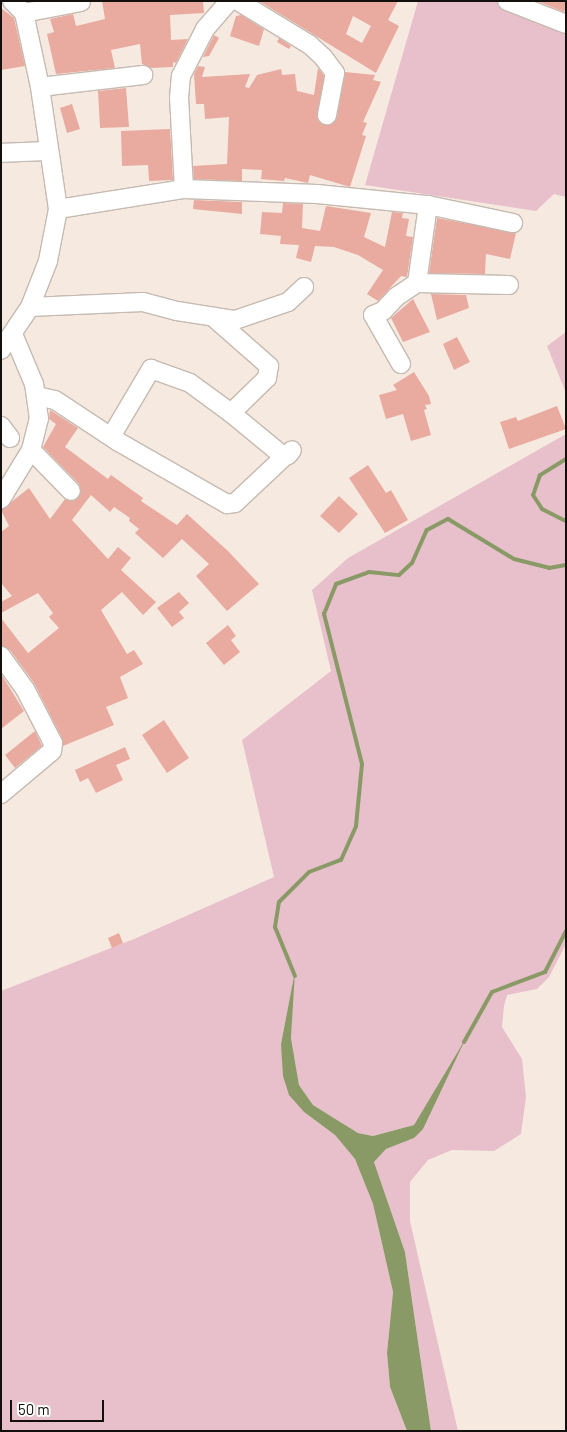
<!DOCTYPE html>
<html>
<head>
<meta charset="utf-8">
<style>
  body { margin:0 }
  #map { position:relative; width:567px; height:1432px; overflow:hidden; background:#f6eae0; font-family:Barlow,sans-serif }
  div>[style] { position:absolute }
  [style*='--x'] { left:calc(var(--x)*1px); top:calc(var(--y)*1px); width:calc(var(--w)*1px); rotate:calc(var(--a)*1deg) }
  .green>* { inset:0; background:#e8c0cc }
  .water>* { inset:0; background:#899a66 }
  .stream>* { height:4px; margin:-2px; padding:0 2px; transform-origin:2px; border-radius:2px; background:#899a66 }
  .building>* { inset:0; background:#e9aaa0 }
  .roads { filter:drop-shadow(1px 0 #c5bab1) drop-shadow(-1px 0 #c5bab1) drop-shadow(0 1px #c5bab1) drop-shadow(0 -1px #c5bab1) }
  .minor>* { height:18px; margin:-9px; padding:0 9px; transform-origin:9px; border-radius:9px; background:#fff }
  span { translate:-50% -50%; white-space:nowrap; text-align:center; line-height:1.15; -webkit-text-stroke:5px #fff; paint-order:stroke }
  .frame { position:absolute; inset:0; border:2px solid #130f0c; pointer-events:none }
  .scale { position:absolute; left:10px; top:1400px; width:94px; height:22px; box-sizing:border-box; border:2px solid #130f0c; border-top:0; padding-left:6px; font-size:15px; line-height:18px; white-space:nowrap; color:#130f0c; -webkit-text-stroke:4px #fff; paint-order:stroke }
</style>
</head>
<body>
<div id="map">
  <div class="green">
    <i style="clip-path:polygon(418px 1px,495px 1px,510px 10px,566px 28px,566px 197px,554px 194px,536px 211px,365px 185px)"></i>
    <i style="clip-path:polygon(566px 332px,566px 393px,547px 346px)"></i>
    <i style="clip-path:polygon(566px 434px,566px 944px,549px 977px,537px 989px,507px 995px,504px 1006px,502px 1027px,522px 1059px,526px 1097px,521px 1134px,494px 1151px,452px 1150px,428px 1160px,410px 1182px,410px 1221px,458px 1431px,431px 1431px,405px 1252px,374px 1162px,386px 1149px,414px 1138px,463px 1045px,414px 1125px,373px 1136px,358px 1133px,313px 1105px,299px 1085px,291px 1038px,294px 977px,281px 1044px,304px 1112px,335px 1135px,355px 1159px,373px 1204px,393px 1292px,387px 1353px,390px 1387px,407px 1431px,1px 1431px,1px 991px,134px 939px,274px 877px,242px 740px,331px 671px,312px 590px,348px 558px)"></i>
  </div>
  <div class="water">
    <i style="clip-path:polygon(295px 971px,291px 1038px,299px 1085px,313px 1105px,358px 1133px,373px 1136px,414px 1125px,466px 1038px,423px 1129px,414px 1138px,386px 1149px,374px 1162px,405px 1252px,431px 1431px,407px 1431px,390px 1387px,387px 1353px,393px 1292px,373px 1204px,355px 1159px,335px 1135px,304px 1112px,289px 1095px,283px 1076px,281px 1044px)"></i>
  </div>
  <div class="stream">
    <i style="--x:566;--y:459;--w:31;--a:148"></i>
    <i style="--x:540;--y:475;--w:21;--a:109"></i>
    <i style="--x:533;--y:495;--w:17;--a:57"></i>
    <i style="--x:542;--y:509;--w:27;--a:27"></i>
    <i style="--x:295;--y:976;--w:53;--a:-112.2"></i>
    <i style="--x:275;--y:927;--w:25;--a:-81"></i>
    <i style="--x:279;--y:902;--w:42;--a:-45"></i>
    <i style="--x:309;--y:872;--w:34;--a:-21"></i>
    <i style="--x:341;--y:860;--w:37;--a:-66"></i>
    <i style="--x:356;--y:826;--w:62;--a:-84.5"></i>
    <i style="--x:362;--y:764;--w:155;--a:-104.2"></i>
    <i style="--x:324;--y:614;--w:32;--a:-68"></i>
    <i style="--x:336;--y:584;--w:35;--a:-20"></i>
    <i style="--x:369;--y:572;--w:30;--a:6"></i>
    <i style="--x:399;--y:575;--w:18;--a:-43"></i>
    <i style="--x:412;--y:563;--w:36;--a:-66"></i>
    <i style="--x:427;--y:530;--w:24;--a:-28"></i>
    <i style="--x:448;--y:519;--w:77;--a:31.2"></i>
    <i style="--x:514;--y:559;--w:36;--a:14"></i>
    <i style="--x:549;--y:568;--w:17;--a:-10"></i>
    <i style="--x:464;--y:1042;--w:57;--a:-60.8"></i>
    <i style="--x:492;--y:992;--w:57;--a:-20.7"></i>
    <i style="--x:545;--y:972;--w:46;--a:-62.9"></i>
  </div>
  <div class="building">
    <i style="clip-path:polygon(102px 1px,203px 1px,204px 13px,170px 15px,171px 40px,188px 39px,176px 63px,173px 62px,173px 67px,151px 68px,142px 64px,140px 44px,111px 50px,115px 68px,56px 74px,47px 34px,54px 32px,50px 19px,73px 14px,76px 26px,105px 19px)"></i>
    <i style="clip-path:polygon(evenodd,259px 1px,398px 1px,388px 20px,399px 26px,376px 73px,259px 1px,353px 16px,371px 26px,362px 43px,346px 34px,353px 16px)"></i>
    <i style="clip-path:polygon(537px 1px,566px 1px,566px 7px,564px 12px)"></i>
    <i style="clip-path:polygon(1px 8px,14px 18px,25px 66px,1px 70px)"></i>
    <i style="clip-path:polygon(241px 15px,264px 29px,259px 46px,230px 36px,236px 16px)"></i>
    <i style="clip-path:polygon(214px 35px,219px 38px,209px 56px,203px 57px)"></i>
    <i style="clip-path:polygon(279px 38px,291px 46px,289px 49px,277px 42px)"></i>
    <i style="clip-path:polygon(198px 66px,205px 67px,202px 77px,250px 74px,245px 87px,249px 88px,257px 75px,281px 69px,282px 75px,295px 74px,297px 91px,314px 95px,318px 68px,324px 76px,317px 118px,326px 125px,331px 125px,337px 117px,345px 72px,375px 75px,373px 80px,381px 82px,363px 122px,367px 123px,362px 135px,366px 136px,350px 187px,310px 175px,308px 183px,285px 178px,284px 181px,261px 179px,262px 170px,242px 169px,242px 181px,194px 179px,193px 166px,227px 164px,229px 117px,205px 119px,204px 104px,196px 104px,194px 74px)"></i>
    <i style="clip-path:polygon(126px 88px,129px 127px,100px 128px,98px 91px)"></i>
    <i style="clip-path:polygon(72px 104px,80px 129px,67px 133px,60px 108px)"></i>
    <i style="clip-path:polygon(170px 129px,173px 180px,149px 181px,148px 165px,122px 166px,121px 131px)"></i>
    <i style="clip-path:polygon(194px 200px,242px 202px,242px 214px,193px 209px)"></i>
    <i style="clip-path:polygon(283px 203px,303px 204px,302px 228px,320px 231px,326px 206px,371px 213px,364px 237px,385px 247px,392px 212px,403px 213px,402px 218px,409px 219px,406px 236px,413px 237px,407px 277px,401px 276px,378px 301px,367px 294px,383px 270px,358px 255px,334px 247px,315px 246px,311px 262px,296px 258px,299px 245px,280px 244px,281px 236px,260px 234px,262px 212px,282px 213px)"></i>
    <i style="clip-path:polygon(437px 218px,516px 233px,510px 259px,486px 254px,485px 274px,429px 273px)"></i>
    <i style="clip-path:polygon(431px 294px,466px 295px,469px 308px,437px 320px)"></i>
    <i style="clip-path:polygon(413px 299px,430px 332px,403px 342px,391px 318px)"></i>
    <i style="clip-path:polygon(457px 337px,470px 362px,454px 370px,443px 344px)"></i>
    <i style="clip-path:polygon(414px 372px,429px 396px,431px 404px,425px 405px,427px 409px,424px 410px,431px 435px,411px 441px,403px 414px,386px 419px,379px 395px,397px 390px,393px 385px)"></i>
    <i style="clip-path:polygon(557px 406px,566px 429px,509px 449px,500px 422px,516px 417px,518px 421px)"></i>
    <i style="clip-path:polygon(50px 410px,78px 428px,65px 447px,108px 479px,111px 475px,143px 498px,141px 501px,177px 525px,187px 514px,228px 551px,259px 584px,227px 611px,196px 576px,209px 564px,182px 539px,163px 558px,135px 533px,139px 529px,129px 521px,130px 518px,114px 507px,110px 512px,91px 495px,72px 520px,108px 559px,118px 547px,131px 558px,121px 570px,156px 602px,143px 615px,122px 592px,101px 610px,127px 654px,134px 650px,143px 664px,120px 677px,128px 698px,106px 707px,114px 725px,63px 746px,62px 738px,34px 683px,10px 650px,1px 646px,1px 618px,28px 653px,59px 628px,49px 617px,53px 613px,38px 593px,1px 613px,1px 602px,12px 596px,1px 583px,1px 532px,9px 526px,1px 510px,29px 488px,50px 519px,65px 499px,74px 501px,81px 493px,79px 484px,43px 447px,56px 424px,49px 419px)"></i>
    <i style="clip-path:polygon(368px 465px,386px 493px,391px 490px,408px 520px,385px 533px,349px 478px)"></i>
    <i style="clip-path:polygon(339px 496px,358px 514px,339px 533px,320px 516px)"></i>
    <i style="clip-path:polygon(179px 592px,189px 603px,179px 612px,184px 618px,172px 627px,157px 608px)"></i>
    <i style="clip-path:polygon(228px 625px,236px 636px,231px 640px,240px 652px,224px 665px,206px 643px)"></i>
    <i style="clip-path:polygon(1px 674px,24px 711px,1px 729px)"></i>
    <i style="clip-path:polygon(164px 720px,189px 758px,167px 773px,142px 735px)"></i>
    <i style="clip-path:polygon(35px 731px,42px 746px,15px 768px,5px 755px)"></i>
    <i style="clip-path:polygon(125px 747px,130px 759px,116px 765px,123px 780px,96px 793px,88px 778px,80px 782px,75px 770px)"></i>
    <i style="clip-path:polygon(119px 933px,123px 943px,112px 948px,108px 938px)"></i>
  </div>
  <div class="roads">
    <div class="minor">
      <i style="--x:238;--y:1;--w:84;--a:31.4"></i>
      <i style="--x:310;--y:45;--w:18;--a:43"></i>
      <i style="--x:323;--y:57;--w:20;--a:53"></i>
      <i style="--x:335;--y:73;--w:43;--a:100.8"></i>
      <i style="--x:507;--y:1;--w:63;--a:21.3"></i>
      <i style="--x:24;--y:13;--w:58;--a:-10.9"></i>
      <i style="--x:40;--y:87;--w:104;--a:-6.6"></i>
      <i style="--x:1;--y:153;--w:48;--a:-2.4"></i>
      <i style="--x:184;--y:189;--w:91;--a:-93.1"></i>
      <i style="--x:179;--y:98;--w:22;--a:-85"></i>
      <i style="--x:181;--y:76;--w:53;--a:-62.9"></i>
      <i style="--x:205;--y:29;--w:37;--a:-49"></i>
      <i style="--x:428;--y:205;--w:79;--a:98"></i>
      <i style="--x:417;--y:283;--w:92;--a:1.2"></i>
      <i style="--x:58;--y:209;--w:128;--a:-9"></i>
      <i style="--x:184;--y:189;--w:133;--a:2.2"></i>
      <i style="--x:317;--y:194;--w:112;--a:5.7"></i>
      <i style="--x:428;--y:205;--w:87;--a:12"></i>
      <i style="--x:30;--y:307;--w:113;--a:-2.5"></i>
      <i style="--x:143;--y:302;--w:35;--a:15"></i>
      <i style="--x:177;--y:311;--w:59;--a:8.8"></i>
      <i style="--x:235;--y:320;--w:56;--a:-18.8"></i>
      <i style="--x:288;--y:302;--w:22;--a:-43"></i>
      <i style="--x:1;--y:350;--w:52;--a:-56"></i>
      <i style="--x:30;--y:307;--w:49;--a:-68.6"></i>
      <i style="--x:48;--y:261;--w:53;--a:-79.1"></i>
      <i style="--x:58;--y:209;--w:123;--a:-98.4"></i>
      <i style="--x:40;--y:87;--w:76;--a:-102.2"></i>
      <i style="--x:24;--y:13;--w:17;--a:-135"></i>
      <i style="--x:401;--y:364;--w:56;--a:-119.7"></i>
      <i style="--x:373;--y:315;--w:11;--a:-22"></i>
      <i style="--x:383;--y:311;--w:19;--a:-47"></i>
      <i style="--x:396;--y:297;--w:25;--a:-34"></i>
      <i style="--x:37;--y:396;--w:18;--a:13"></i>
      <i style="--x:55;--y:400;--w:74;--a:33.5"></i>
      <i style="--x:117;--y:441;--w:127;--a:29.8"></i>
      <i style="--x:227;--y:504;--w:8;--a:-7"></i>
      <i style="--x:235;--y:503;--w:69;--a:-43.2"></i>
      <i style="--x:231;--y:413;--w:66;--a:39.5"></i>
      <i style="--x:282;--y:455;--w:6;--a:0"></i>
      <i style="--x:288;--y:455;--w:6;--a:-51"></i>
      <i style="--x:1;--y:426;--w:15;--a:53"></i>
      <i style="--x:112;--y:435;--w:77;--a:-59.4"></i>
      <i style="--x:151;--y:369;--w:41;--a:19.7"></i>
      <i style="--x:190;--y:383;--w:51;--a:36.2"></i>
      <i style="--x:231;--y:413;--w:50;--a:-44.2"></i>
      <i style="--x:267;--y:378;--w:12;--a:-81"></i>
      <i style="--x:269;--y:366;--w:74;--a:-138.8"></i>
      <i style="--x:31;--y:450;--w:57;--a:45.7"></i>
      <i style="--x:1;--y:499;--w:57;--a:-58.5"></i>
      <i style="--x:31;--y:450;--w:32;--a:-76"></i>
      <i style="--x:39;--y:419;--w:35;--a:-98"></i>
      <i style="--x:34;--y:384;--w:54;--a:-112.8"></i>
      <i style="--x:1;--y:656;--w:41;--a:54"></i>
      <i style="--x:25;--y:689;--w:61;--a:62.6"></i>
      <i style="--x:53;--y:743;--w:8;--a:97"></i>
      <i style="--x:52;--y:751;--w:67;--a:139.9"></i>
    </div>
  </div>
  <div class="frame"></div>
  <div class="scale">50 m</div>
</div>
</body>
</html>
